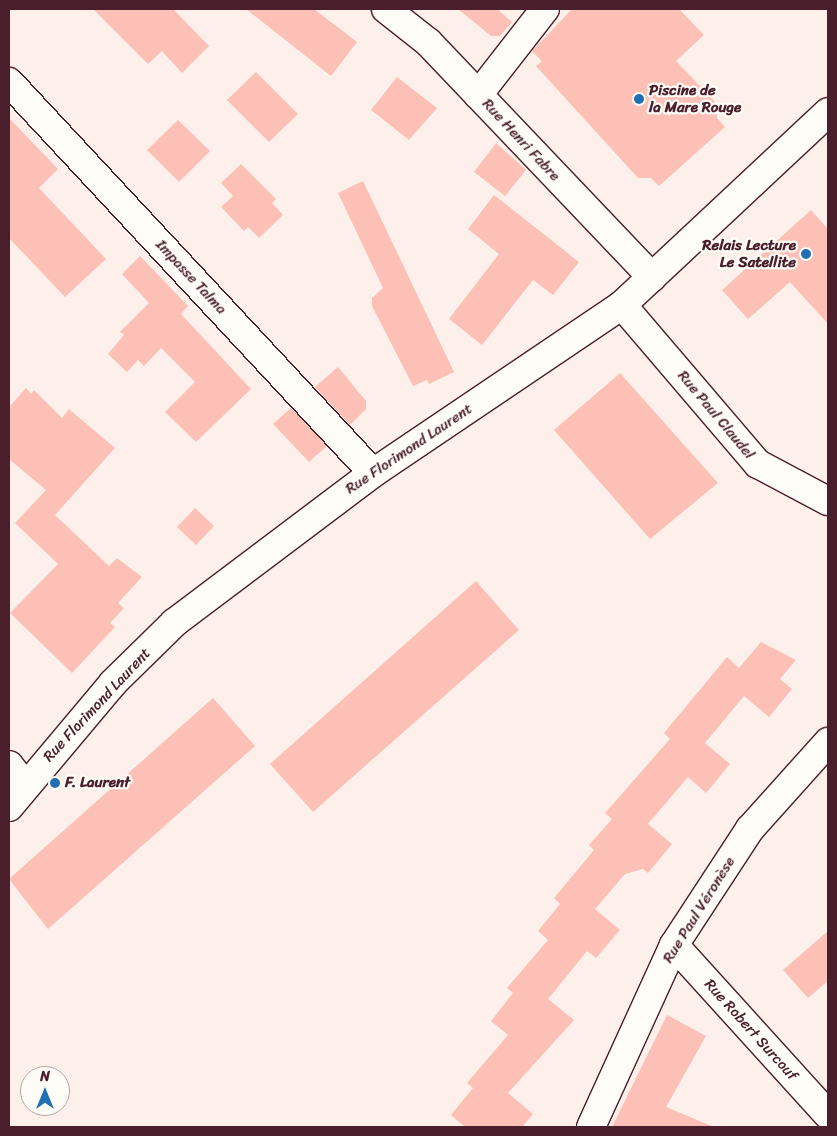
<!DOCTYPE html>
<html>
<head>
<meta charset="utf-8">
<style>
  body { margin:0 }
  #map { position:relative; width:837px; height:1136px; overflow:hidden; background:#fdf0ea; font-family:Sriracha,sans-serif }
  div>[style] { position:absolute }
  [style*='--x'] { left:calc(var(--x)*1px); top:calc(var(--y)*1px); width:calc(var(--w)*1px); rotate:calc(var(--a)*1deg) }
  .building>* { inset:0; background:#fcc0b7 }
  .roads { filter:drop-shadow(1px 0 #4a1f2b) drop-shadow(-1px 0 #4a1f2b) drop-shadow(0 1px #4a1f2b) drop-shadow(0 -1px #4a1f2b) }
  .minor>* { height:28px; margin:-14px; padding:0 14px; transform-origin:14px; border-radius:14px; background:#fdfcf7 }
  .dots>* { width:14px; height:14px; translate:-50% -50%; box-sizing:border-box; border:2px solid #fdfcf7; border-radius:50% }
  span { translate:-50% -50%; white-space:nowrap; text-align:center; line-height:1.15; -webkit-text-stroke:4.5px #fdfcf7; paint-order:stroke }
  .poi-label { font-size:15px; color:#4a1f2b; font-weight:700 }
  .left { translate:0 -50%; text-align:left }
  .right { translate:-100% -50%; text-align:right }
  .street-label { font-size:15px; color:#4a1f2b }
  .frame { position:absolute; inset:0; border:10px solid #4a1f2b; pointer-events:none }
  .north { position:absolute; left:20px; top:1066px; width:50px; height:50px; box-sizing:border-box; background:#fdfcf7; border:1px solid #b5a4a5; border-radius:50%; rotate:0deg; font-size:14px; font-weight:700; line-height:20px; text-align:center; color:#4a1f2b }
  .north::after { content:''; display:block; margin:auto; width:18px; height:22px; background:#1f6fb2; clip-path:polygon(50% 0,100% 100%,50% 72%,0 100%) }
</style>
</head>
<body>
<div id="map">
  <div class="building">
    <i style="clip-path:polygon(93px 9px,173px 9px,209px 46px,182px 73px,162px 51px,148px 64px)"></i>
    <i style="clip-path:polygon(246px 9px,314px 9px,357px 42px,331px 76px)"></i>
    <i style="clip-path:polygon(458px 9px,497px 9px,512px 22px,500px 36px,491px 36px)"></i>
    <i style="clip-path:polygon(572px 9px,679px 9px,704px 35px,676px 61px,717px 104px,717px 118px,725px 127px,659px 186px,651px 178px,638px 178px,536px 66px,542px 61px,532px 51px)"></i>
    <i style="clip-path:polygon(256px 72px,298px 114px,269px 142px,227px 100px)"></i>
    <i style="clip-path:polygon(397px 77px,437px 108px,409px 140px,371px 110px)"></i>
    <i style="clip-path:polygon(9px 118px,58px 169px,39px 188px,106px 259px,65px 297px,9px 238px)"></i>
    <i style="clip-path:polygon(178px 120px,210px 151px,179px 182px,147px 150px)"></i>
    <i style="clip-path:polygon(496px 143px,526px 170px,505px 196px,474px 172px)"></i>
    <i style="clip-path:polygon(241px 164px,276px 199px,272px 203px,283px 215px,259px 238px,248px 227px,244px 231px,221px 207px,233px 196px,221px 183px)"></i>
    <i style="clip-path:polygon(363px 181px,454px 372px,429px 384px,427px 380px,413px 386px,372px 306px,372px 298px,383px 288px,338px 193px)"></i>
    <i style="clip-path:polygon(494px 195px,579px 262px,553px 295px,533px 280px,482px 345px,449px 319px,499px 254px,468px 229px)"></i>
    <i style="clip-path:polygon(811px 210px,828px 229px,828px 324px,790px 282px,748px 319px,722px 290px)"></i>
    <i style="clip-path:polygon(140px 256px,188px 306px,181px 314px,251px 389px,196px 442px,165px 412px,195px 382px,161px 348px,144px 366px,138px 360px,127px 372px,108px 354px,124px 335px,120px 332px,149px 303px,122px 274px)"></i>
    <i style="clip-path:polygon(338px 367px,366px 401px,366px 409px,350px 425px,315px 387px)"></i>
    <i style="clip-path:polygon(620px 373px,718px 483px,650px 539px,554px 430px)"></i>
    <i style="clip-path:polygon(26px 388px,31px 394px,34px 390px,62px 418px,69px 409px,115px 448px,55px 515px,109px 566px,117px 558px,142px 577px,118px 603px,124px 608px,110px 623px,115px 627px,72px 673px,10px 613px,58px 564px,15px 523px,46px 490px,9px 459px,9px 407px)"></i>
    <i style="clip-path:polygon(291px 408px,327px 446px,309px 462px,273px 424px)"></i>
    <i style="clip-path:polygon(195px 508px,214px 526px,196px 545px,177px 527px)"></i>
    <i style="clip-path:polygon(476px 581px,519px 630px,313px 812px,270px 764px)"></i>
    <i style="clip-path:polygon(761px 642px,796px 660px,780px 679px,792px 689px,769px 717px,744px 696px,705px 743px,730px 764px,706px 793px,688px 777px,648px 824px,672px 844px,648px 873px,643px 869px,625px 874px,595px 909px,620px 930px,596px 958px,587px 951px,548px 999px,574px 1020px,508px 1093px,533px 1114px,522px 1127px,465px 1127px,451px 1115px,473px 1088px,467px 1083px,508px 1035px,491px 1021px,513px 993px,507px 988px,548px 940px,538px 931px,560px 904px,554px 898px,594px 850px,589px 845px,612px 819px,605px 813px,670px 739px,664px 733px,727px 657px,739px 668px)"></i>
    <i style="clip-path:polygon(213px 698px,255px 746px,48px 929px,9px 879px)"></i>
    <i style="clip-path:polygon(828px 931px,828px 981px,808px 998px,783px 970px)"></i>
    <i style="clip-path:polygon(667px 1015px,706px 1036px,666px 1107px,714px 1127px,612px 1127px)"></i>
  </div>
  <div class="roads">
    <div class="minor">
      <i style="--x:386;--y:9;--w:53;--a:38.2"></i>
      <i style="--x:428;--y:42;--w:325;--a:46.4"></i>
      <i style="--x:9;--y:82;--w:534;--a:47.05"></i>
      <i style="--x:478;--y:95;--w:109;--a:-52.1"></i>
      <i style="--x:622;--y:305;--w:209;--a:49.5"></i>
      <i style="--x:758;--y:464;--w:79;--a:27.9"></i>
      <i style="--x:9;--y:765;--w:25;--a:53"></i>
      <i style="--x:9;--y:807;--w:162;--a:-50"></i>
      <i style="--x:113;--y:683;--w:86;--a:-44.5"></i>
      <i style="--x:174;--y:623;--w:249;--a:-37"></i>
      <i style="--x:373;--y:473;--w:300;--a:-34"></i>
      <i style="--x:622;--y:305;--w:282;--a:-43.1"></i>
      <i style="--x:674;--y:945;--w:229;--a:47.8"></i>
      <i style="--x:591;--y:1127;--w:200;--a:-65.5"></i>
      <i style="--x:674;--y:945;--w:139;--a:-56.8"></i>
      <i style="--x:750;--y:829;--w:117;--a:-48.1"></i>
    </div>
  </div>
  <div class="dots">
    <i style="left:639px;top:99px;background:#1f6fb2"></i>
    <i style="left:806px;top:254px;background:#1f6fb2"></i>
    <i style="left:55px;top:783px;background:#1f6fb2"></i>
  </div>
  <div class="poi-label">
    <span class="left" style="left:649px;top:99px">Piscine de<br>la Mare Rouge</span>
    <span class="right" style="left:796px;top:254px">Relais Lecture<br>Le Satellite</span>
    <span class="left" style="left:65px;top:783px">F. Laurent</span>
  </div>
  <div class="street-label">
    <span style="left:521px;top:140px;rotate:47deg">Rue Henri Fabre</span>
    <span style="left:191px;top:277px;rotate:47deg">Impasse Talma</span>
    <span style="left:716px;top:415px;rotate:50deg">Rue Paul Claudel</span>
    <span style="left:409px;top:449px;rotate:-34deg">Rue Florimond Laurent</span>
    <span style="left:97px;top:705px;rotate:-47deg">Rue Florimond Laurent</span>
    <span style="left:699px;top:910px;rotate:-58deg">Rue Paul Véronèse</span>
    <span style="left:751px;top:1030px;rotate:48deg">Rue Robert Surcouf</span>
  </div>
  <div class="frame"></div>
  <div class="north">N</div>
</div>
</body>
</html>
